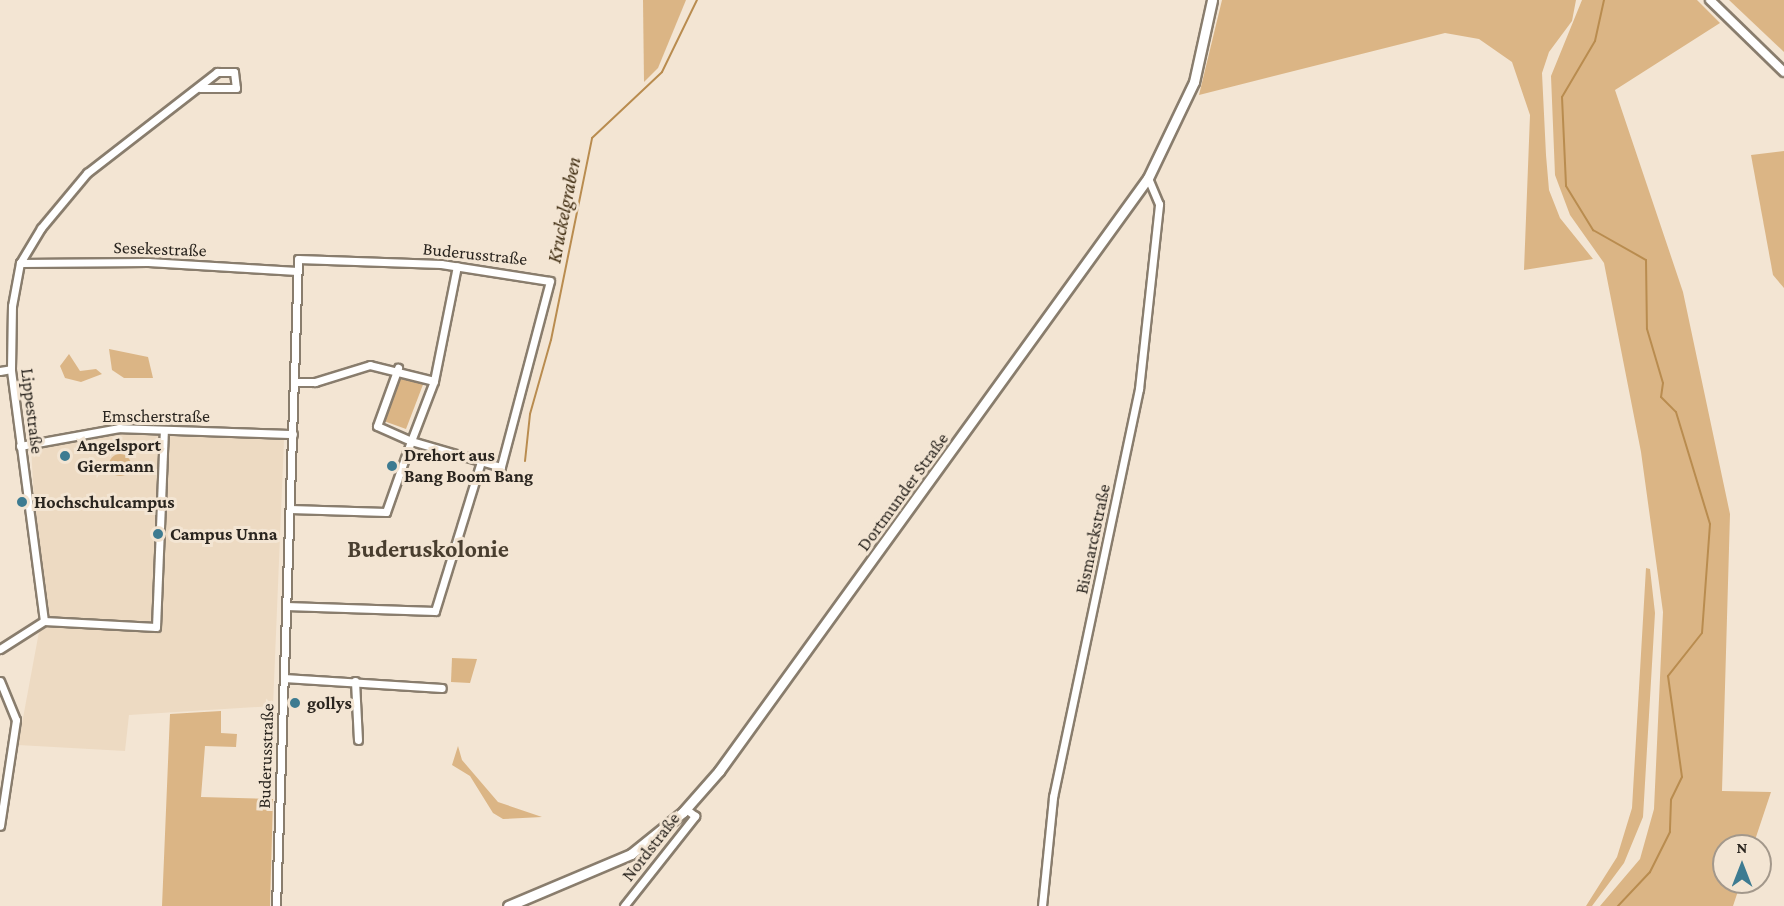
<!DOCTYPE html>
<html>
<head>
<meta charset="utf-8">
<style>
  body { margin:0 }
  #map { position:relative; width:1784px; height:906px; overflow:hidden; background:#f3e5d3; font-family:"Crimson Pro",serif }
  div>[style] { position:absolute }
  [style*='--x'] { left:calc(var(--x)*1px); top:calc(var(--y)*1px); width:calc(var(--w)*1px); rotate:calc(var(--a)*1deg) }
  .built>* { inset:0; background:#eddac2 }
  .green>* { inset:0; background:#dbb585 }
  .round { border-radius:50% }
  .stream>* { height:2px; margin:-1px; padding:0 1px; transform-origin:1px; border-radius:1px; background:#b98c4f }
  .roads { filter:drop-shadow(2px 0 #897d6d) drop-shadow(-2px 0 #897d6d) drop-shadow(0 2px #897d6d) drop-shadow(0 -2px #897d6d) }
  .minor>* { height:7px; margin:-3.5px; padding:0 3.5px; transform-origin:3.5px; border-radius:3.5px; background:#fff }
  .tertiary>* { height:8px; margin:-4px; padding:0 4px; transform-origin:4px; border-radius:4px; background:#fff }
  .secondary>* { height:9px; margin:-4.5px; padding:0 4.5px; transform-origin:4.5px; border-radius:4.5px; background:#fff }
  .dots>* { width:16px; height:16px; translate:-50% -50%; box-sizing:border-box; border:3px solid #f3e5d3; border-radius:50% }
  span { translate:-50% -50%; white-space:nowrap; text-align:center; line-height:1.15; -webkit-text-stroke:6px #f3e5d3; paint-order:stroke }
  .street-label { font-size:18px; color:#2a251f }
  .poi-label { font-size:18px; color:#2a251f; font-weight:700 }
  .left { translate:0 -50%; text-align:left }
  .water-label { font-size:20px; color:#402d11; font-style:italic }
  .district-label { font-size:24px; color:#493e2f; font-weight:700 }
  .north { position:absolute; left:1712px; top:834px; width:60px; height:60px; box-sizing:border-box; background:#f3e5d3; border:2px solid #a3988b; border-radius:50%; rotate:0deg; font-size:16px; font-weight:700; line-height:24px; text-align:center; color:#2a251f }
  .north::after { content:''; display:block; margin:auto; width:21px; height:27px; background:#3d7b91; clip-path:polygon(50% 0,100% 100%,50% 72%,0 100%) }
</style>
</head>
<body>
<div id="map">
  <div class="built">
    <i style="clip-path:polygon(123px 433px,284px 440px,273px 706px,129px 715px,125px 751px,18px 745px,41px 621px,31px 447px)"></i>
  </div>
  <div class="green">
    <i style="clip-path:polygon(643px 0,686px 0,658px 68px,644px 82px)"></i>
    <i style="clip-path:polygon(1222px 0,1576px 0,1572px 21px,1549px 52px,1542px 73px,1546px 155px,1549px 190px,1560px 218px,1593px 259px,1524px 270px,1530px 115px,1512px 62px,1479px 39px,1445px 33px,1199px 95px)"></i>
    <i style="clip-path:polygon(1582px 0,1697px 0,1720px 23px,1615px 90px,1683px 292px,1730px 514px,1722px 791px,1771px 792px,1753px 846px,1724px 846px,1724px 882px,1741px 882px,1733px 906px,1600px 906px,1640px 859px,1654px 809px,1663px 612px,1641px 452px,1604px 263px,1570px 215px,1555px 175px,1551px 76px)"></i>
    <i style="clip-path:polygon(1729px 0,1784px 0,1784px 52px)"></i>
    <i style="clip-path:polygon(1784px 151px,1784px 288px,1773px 275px,1751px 155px)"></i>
    <i style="clip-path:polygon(109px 349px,148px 357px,153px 378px,124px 378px,112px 370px)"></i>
    <i style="clip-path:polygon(69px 354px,80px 371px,96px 369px,102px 374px,81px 382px,65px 378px,60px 366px)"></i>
    <i style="clip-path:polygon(399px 373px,424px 382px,406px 429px,381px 420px)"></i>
    <i class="round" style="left:109px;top:454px;width:22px;height:22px"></i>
    <i style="clip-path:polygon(1646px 568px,1650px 569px,1655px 613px,1643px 817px,1624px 863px,1592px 906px,1586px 906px,1617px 857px,1632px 808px)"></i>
    <i style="clip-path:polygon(452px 658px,477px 659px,470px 683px,451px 682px)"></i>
    <i style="clip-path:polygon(221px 711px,221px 733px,237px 734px,236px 747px,205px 746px,201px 797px,273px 799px,270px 906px,162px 906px,170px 714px)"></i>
    <i style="clip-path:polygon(458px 746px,462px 760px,498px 802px,542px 817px,503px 819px,493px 813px,470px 776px,452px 765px)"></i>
  </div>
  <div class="stream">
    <i style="--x:1604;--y:0;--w:42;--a:102.4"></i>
    <i style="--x:1595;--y:41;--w:65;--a:120.5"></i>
    <i style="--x:1562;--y:97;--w:89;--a:87.4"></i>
    <i style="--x:1566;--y:186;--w:52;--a:58.5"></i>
    <i style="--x:1593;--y:230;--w:61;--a:29.5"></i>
    <i style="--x:1646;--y:260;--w:69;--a:89.2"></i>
    <i style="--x:1647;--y:329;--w:56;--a:73.5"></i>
    <i style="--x:1663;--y:383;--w:14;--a:98"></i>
    <i style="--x:1661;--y:397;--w:21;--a:45"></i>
    <i style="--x:1676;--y:412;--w:117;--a:73.1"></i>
    <i style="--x:1710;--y:524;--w:109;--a:94.2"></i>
    <i style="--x:1702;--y:633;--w:55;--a:128.3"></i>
    <i style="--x:1668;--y:676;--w:102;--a:82.1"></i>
    <i style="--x:1682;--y:777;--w:25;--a:116"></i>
    <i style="--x:1671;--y:800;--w:32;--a:92"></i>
    <i style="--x:1670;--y:832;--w:45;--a:116.6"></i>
    <i style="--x:1650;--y:872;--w:47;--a:133.3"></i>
    <i style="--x:525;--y:461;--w:47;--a:-83.9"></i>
    <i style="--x:530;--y:414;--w:77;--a:-74.2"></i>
    <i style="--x:551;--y:340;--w:206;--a:-78.5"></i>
    <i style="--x:592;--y:138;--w:96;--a:-43.3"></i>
    <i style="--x:662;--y:72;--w:80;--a:-64.1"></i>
  </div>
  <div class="roads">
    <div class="minor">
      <i style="--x:20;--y:263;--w:128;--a:-0.4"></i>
      <i style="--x:148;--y:262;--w:149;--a:3.5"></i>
      <i style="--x:0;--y:371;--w:11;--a:-10"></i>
      <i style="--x:434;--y:381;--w:117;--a:-78.7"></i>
      <i style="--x:20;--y:446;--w:101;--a:-10.3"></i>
      <i style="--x:119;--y:428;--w:174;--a:2"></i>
      <i style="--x:290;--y:509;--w:96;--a:1.8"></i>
      <i style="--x:386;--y:512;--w:75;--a:-70.6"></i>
      <i style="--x:411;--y:441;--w:37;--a:-156"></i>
      <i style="--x:377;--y:426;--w:62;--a:-70.1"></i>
      <i style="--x:286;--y:606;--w:149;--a:1.9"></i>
      <i style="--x:435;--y:611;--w:153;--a:-72.9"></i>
      <i style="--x:44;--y:621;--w:254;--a:-97.5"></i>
      <i style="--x:11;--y:369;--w:63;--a:-89.1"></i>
      <i style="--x:12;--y:306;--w:44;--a:-79.5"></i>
      <i style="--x:20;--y:263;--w:41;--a:-59"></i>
      <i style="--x:41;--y:228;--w:72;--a:-50.1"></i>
      <i style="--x:87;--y:173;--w:165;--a:-37.8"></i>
      <i style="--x:217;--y:72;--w:17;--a:0"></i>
      <i style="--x:234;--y:72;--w:16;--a:83"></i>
      <i style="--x:236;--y:88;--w:36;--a:180"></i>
      <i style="--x:44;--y:621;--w:112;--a:3.1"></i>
      <i style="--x:156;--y:627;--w:197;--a:-87.7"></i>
      <i style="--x:0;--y:649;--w:52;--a:-32.5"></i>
      <i style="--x:284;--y:678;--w:158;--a:3.6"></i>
      <i style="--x:0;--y:681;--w:42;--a:67.7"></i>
      <i style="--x:16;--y:720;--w:107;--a:98.6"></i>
      <i style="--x:355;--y:681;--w:59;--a:87.1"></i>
      <i style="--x:276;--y:906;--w:647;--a:-88.05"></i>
      <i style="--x:298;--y:259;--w:143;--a:2"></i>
      <i style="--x:441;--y:264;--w:110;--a:8.9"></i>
      <i style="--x:550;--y:281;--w:192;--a:104.8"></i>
      <i style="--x:501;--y:467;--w:94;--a:-163.9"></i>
      <i style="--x:411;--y:441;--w:64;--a:-69"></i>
      <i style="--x:434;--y:381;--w:66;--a:-166"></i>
      <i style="--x:370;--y:365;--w:58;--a:162.8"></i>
      <i style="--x:315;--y:382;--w:20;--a:180"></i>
      <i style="--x:624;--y:906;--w:115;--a:-51.7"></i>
      <i style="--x:695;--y:816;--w:11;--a:-142"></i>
      <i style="--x:1042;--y:906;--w:110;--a:-84.2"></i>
      <i style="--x:1053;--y:797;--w:417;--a:-78.1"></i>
      <i style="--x:1139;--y:389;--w:186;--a:-83.8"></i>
      <i style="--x:1159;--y:204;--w:28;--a:-113"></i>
    </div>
    <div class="tertiary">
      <i style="--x:1710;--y:0;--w:103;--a:44.2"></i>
    </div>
    <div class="secondary">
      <i style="--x:508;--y:906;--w:134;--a:-22.9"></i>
      <i style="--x:631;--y:854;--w:67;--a:-38.9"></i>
      <i style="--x:683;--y:812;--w:55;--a:-48.7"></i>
      <i style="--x:719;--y:771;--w:732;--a:-54.12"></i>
      <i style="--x:1148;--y:178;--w:106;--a:-64.4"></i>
      <i style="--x:1194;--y:82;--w:84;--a:-77.6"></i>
    </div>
  </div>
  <div class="dots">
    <i style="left:65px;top:456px;background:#3d7b91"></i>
    <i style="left:392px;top:466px;background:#3d7b91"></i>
    <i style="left:22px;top:502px;background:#3d7b91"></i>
    <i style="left:158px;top:534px;background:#3d7b91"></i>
    <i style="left:295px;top:703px;background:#3d7b91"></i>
  </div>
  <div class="street-label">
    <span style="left:160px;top:249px;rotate:2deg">Sesekestraße</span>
    <span style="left:475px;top:254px;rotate:6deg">Buderusstraße</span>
    <span style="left:32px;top:411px;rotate:83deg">Lippestraße</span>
    <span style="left:156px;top:416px">Emscherstraße</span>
    <span style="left:903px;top:492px;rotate:-54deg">Dortmunder Straße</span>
    <span style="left:1093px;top:539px;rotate:-78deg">Bismarckstraße</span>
    <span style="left:266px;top:756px;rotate:-88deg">Buderusstraße</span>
    <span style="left:651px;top:847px;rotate:-52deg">Nordstraße</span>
  </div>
  <div class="poi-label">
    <span class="left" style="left:77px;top:456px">Angelsport<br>Giermann</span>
    <span class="left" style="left:404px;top:466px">Drehort aus<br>Bang Boom Bang</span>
    <span class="left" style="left:34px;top:502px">Hochschulcampus</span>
    <span class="left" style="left:170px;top:534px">Campus Unna</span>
    <span class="left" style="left:307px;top:703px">gollys</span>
  </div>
  <div class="water-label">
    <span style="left:564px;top:210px;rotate:-79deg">Kruckelgraben</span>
  </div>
  <div class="district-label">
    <span style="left:428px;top:549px">Buderuskolonie</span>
  </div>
  <div class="north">N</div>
</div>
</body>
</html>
